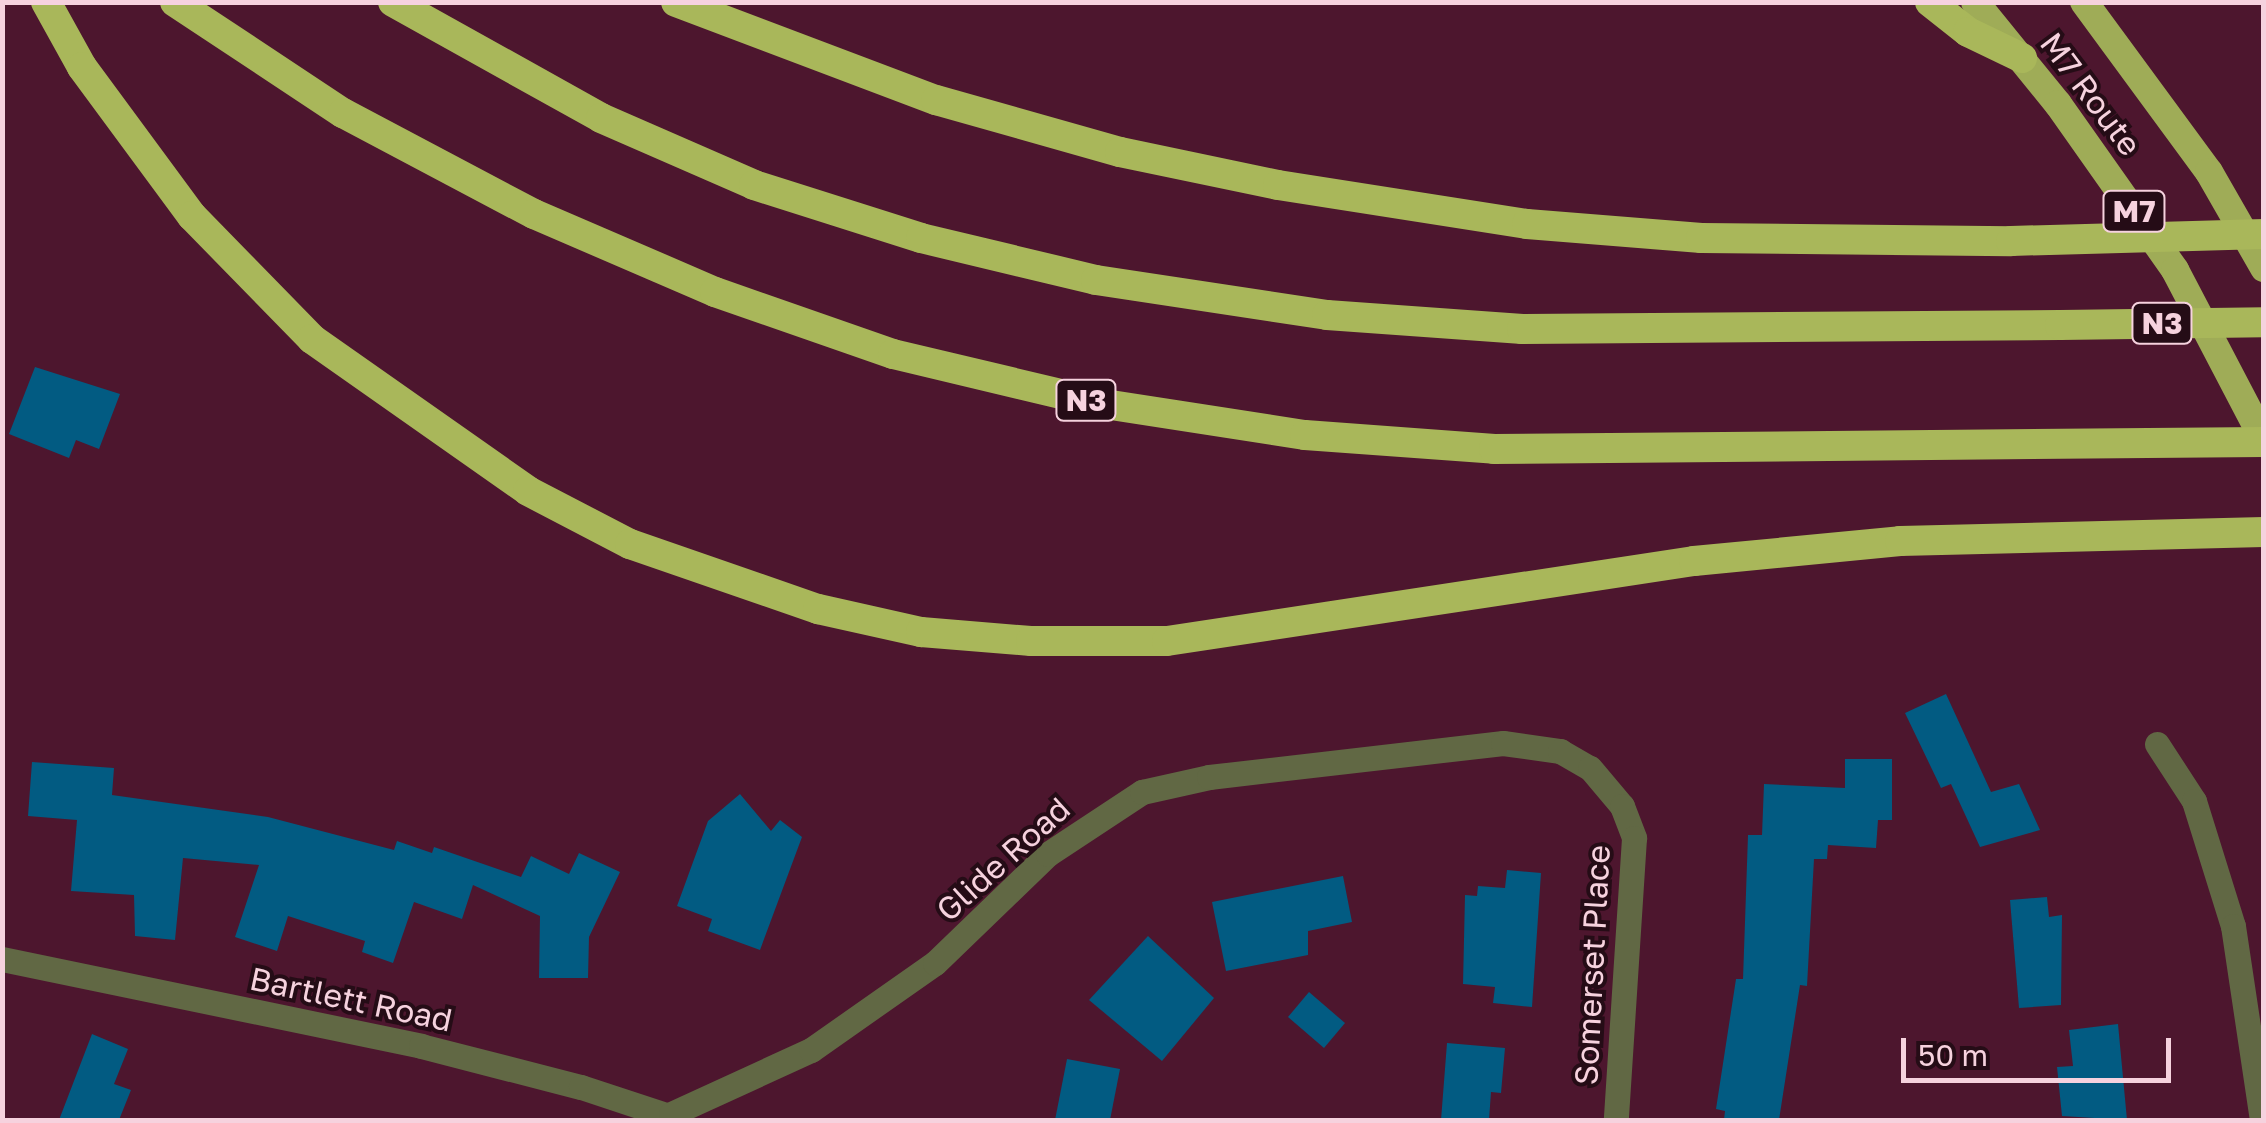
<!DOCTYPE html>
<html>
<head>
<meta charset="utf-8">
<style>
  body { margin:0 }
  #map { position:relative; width:2266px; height:1123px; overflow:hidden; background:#4d162e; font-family:"Golos Text",sans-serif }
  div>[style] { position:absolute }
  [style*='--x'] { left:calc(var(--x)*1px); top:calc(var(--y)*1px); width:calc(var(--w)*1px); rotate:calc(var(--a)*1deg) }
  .building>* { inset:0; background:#025b82 }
  .minor>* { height:25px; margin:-12.5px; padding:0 12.5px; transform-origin:12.5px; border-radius:12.5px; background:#616844 }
  .trunk>* { height:28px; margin:-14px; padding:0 14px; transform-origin:14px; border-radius:14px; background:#9fac57 }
  .motorway>* { height:30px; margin:-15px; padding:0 15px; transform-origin:15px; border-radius:15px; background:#a9b75a }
  .motorway-bridge>* { height:30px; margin:-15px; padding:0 15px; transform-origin:15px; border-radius:15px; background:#a9b75a }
  span { translate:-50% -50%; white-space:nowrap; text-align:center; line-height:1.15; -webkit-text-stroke:8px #250c16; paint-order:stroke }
  .shield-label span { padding:2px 8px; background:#250c16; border:2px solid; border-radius:8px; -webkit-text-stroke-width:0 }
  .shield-label { font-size:30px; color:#f6d2de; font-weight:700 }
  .street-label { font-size:32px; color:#f6d2de }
  .frame { position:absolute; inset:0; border:5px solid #f6d2de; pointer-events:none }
  .scale { position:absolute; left:1901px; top:1038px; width:270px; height:45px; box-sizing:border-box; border:5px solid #f6d2de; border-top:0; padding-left:12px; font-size:30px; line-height:35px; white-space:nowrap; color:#f6d2de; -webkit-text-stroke:8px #250c16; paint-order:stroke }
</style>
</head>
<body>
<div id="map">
  <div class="building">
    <i style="clip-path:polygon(35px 367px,120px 394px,99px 449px,76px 440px,69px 458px,9px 434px)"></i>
    <i style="clip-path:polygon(1946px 694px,1991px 792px,2019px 784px,2040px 830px,1980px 847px,1951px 784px,1941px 788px,1905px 713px)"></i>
    <i style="clip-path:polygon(1845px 759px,1892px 759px,1892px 820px,1878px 820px,1876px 848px,1828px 845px,1827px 859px,1814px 859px,1807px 986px,1800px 985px,1779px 1120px,1724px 1120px,1725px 1111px,1716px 1109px,1736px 979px,1743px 979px,1748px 835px,1762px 835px,1764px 784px,1845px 788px)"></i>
    <i style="clip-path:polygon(32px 762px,114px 768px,112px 795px,268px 817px,394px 850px,397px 841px,432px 853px,434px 847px,521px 877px,531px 856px,569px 874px,579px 853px,620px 872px,589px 937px,588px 978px,539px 978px,540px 916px,473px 885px,462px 919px,414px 902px,393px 963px,362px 952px,365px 941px,288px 916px,277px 951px,235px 937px,259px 865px,183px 858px,175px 940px,135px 936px,134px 895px,71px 891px,77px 820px,28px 816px)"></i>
    <i style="clip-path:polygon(740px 794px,771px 831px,780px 820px,802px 837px,760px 950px,708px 931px,712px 919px,677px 906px,708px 821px)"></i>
    <i style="clip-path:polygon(1507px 870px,1541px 873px,1532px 1007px,1493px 1003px,1495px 987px,1463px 984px,1465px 895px,1477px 896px,1478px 886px,1505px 888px)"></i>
    <i style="clip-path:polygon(1343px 876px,1352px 922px,1308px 931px,1308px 955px,1226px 971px,1212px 902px)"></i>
    <i style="clip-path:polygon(2047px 897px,2049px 917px,2062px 915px,2061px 1005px,2019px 1008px,2010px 900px)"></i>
    <i style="clip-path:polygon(1148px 936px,1214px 998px,1162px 1061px,1089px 1000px)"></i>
    <i style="clip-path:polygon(1309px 992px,1345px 1023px,1324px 1048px,1288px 1017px)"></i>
    <i style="clip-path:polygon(2118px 1024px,2127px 1120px,2062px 1116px,2057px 1067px,2073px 1066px,2069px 1030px)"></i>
    <i style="clip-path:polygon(92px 1034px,128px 1049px,114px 1084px,131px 1090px,119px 1120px,59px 1120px)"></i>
    <i style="clip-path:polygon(1447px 1043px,1505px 1048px,1501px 1093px,1491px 1092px,1489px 1120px,1441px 1120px)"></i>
    <i style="clip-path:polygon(1067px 1059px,1120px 1069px,1110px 1120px,1055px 1120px)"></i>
  </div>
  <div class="minor">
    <i style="--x:2157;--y:744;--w:68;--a:57"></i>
    <i style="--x:2194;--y:801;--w:131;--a:72.7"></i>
    <i style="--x:2233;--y:926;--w:196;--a:81.5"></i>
    <i style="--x:2;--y:959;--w:428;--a:11.7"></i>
    <i style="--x:421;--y:1046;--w:165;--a:14.4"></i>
    <i style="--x:581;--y:1087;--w:105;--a:18.3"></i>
    <i style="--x:671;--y:1114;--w:154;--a:-24.6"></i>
    <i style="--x:811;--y:1050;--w:151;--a:-35.1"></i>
    <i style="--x:935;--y:963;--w:157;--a:-44"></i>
    <i style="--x:1048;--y:854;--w:113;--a:-33.4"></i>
    <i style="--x:1142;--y:792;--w:69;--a:-12.6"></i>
    <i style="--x:1209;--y:777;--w:296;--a:-6.6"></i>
    <i style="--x:1503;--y:743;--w:58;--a:8"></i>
    <i style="--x:1560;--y:751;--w:34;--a:30"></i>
    <i style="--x:1590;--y:768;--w:50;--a:49.9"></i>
    <i style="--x:1622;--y:806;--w:34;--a:69"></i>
    <i style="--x:1634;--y:838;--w:283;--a:93.7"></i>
  </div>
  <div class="trunk">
    <i style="--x:1975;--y:2;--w:132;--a:50.9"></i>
    <i style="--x:2058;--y:104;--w:203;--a:54.8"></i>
    <i style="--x:2175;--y:270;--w:192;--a:62.4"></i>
    <i style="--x:2084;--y:2;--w:211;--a:53.7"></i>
    <i style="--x:2209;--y:172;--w:111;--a:60.2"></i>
  </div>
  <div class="motorway">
    <i style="--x:46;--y:2;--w:74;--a:61"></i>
    <i style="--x:82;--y:67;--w:185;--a:53.6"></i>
    <i style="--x:192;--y:216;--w:172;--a:45.7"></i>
    <i style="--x:312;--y:339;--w:264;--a:35.1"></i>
    <i style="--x:528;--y:491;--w:115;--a:27.5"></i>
    <i style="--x:630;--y:544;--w:199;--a:19.1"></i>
    <i style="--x:818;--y:609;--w:106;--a:12.6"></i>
    <i style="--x:921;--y:632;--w:110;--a:4.7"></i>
    <i style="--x:1031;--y:641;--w:136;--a:0"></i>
    <i style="--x:1167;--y:641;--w:533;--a:-8.63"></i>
    <i style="--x:1694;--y:561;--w:207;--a:-5.5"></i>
    <i style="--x:1900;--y:541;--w:364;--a:-1.4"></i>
    <i style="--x:175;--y:2;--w:201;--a:33.5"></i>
    <i style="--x:343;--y:113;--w:216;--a:27.9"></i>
    <i style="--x:534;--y:214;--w:197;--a:23.3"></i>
    <i style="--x:715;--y:292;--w:188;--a:19.2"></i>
    <i style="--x:893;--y:354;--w:211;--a:13.4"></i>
    <i style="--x:1098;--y:403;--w:209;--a:8.8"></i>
    <i style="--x:1305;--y:435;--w:190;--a:4.2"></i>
    <i style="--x:1494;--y:449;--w:770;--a:-0.52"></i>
    <i style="--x:393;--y:2;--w:238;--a:29.1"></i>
    <i style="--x:601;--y:118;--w:167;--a:23.6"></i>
    <i style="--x:754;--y:185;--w:175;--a:17.6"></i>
    <i style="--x:921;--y:238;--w:180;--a:13.5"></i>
    <i style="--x:1096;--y:280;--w:234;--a:8.6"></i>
    <i style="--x:1327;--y:315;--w:196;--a:4.1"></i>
    <i style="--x:1522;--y:329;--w:538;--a:-0.43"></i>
    <i style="--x:676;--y:2;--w:278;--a:20.7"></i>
    <i style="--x:936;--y:100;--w:191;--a:15.8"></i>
    <i style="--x:1120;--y:152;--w:161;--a:11.8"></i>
    <i style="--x:1278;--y:185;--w:252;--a:8.9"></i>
    <i style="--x:1527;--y:224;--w:175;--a:4.6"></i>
    <i style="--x:1701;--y:238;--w:310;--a:0.6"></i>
    <i style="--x:1930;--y:2;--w:48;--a:38.3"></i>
    <i style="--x:1968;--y:32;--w:60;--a:25.7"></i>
  </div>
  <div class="motorway-bridge">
    <i style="--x:2011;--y:241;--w:253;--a:-1.6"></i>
    <i style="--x:2060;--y:325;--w:204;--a:-0.8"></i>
  </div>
  <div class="shield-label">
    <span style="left:2134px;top:211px">M7</span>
    <span style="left:2162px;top:323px">N3</span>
    <span style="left:1086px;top:400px">N3</span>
  </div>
  <div class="street-label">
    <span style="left:2091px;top:94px;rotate:53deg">M7 Route</span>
    <span style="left:1003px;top:859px;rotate:-42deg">Glide Road</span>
    <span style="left:1592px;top:965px;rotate:-87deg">Somerset Place</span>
    <span style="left:351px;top:999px;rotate:12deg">Bartlett Road</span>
  </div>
  <div class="frame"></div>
  <div class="scale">50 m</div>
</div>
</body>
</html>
